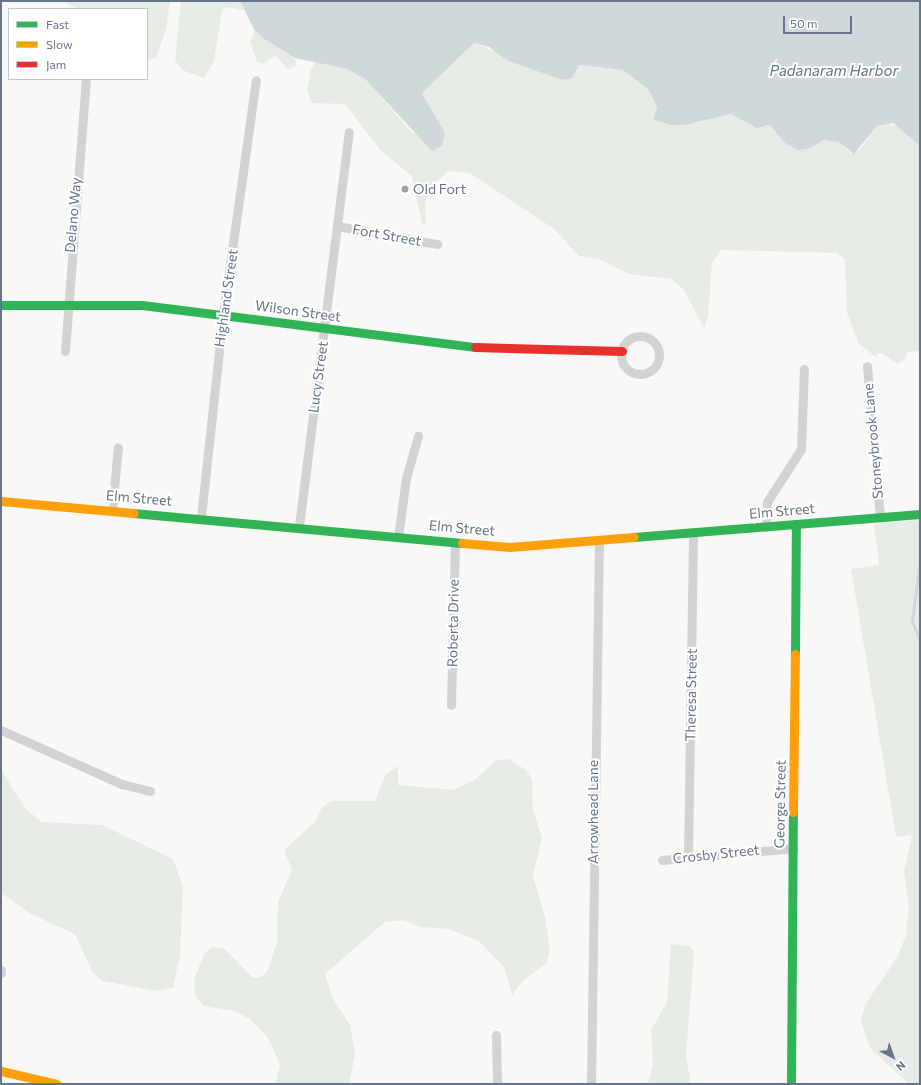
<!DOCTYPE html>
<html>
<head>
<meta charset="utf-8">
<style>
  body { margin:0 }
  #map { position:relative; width:921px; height:1085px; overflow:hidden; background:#f8f8f7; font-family:Commissioner,sans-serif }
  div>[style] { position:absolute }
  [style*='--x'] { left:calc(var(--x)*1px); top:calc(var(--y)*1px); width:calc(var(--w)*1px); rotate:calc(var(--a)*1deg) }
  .green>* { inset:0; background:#e7ebe5 }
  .water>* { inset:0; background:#d1d8dc }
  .stream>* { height:3px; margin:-1.5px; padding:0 1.5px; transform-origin:1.5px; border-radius:1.5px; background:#d1d8dc }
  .street>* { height:9px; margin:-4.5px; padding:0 4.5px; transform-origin:4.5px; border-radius:4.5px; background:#d2d3d4 }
  .street>.ring { margin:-4.5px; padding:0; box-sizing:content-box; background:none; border:9px solid #d2d3d4; border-radius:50% }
  .fast>* { height:9px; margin:-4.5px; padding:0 4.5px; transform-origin:4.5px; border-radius:4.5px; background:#30b455 }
  .slow>* { height:9px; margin:-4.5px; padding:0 4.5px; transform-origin:4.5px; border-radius:4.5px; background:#ff9f0a }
  .jam>* { height:9px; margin:-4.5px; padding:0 4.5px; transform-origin:4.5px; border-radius:4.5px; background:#e5322d }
  .dots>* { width:11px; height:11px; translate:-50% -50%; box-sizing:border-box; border:2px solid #fff; border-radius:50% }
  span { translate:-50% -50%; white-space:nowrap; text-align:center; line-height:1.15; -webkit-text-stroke:4px #fff; paint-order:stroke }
  .poi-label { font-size:14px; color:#667589 }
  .left { translate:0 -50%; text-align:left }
  .street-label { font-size:14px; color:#667589 }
  .water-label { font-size:15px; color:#627784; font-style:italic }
  .frame { position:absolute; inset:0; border:2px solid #667589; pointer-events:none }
  .legend { position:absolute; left:8px; top:8px; width:140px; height:72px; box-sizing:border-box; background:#fff; border:1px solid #c2c8d0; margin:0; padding:5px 7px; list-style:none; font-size:12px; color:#667589 }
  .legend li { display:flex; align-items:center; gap:8px; height:20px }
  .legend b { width:20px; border:1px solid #c2c8d0 }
  .north { position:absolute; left:873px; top:1037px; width:40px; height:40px; -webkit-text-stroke:3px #fff; paint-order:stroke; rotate:139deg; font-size:11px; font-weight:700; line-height:16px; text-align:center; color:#667589 }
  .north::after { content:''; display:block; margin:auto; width:14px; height:18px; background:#667589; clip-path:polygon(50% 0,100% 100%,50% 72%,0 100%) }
  .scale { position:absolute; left:783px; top:16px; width:69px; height:18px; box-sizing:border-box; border:2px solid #667589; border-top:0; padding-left:5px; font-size:12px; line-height:14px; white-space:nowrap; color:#667589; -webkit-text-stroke:3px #fff; paint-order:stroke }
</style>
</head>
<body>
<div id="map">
  <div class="green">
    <i style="clip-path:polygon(63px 1px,170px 1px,166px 29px,156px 58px,147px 60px,147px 9px,77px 9px)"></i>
    <i style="clip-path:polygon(181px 1px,240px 1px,244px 10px,227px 7px,222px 11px,214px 61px,204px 78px,182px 70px,175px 60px)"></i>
    <i style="clip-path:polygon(255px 31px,295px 58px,296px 66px,288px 69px,275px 56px,263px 64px,257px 62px,250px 41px)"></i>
    <i style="clip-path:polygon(474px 43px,498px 53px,574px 69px,579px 65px,623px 70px,648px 89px,657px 107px,653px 119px,695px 123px,731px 114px,760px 128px,770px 125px,811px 148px,822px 140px,839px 142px,851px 153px,860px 150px,877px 126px,885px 123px,901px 128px,920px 146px,920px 351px,907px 352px,906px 358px,898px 364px,881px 353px,876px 353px,877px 358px,859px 344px,847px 313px,845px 260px,837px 253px,721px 250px,712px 263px,708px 316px,704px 328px,684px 290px,671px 279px,629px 274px,599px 259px,579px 256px,554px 229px,470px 173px,448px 171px,437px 182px,425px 201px,426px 225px,422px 225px,412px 176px,381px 151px,345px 104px,312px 103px,307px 91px,311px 70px,315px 62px,347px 69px,365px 79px,413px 134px,434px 114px,422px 93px)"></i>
    <i style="clip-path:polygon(920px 520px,920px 1084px,909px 1084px,870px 1048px,861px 1021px,865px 1005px,898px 956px,906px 935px,909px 905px,904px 872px,912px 835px,896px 837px,851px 569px,879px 565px,874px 524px)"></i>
    <i style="clip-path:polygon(508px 759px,526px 770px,532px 779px,533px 810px,542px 838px,533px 876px,545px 917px,550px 951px,547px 962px,523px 981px,512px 995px,504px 967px,480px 942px,449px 929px,420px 927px,404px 920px,385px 922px,325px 974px,332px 997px,350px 1025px,355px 1055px,349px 1084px,276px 1084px,280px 1064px,268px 1038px,250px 1019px,234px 1011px,204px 1006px,195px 995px,194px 980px,204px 954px,212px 947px,225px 949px,253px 978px,261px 977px,268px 970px,277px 942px,278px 902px,292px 870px,284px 850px,316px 821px,322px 807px,331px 801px,375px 801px,386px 774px,398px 766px,398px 785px,454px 790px,476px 779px,496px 760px)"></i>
    <i style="clip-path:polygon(1px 770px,26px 809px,42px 822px,102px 825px,173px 859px,183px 887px,180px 956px,173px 987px,156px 991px,103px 981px,93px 973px,75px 934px,31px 914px,1px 893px)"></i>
    <i style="clip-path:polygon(671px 944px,690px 946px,694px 953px,686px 1056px,691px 1084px,648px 1084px,653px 1065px,651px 1030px,667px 1002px)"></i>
  </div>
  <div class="water">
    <i style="clip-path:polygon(240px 1px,913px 1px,920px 3px,920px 146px,893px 123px,877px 126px,854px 154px,839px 142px,823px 140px,811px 148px,798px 150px,785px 143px,770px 125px,757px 128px,731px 114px,685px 125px,670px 125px,653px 119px,657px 107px,648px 89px,623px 70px,579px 65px,572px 78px,563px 80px,508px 61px,489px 47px,474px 43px,422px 93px,445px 133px,442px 145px,432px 151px,365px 79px,347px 69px,295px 58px,263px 38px,255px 31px)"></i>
  </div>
  <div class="stream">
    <i style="--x:920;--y:560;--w:62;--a:97.5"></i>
    <i style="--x:912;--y:621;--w:22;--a:68"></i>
  </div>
  <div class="street">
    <i style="--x:337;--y:226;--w:102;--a:10.2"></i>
    <i class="ring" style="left:621px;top:336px;width:29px;height:29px"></i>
    <i style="--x:65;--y:351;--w:273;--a:-85.6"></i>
    <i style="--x:867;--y:366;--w:152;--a:85.1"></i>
    <i style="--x:112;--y:510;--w:63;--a:-84.6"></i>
    <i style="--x:201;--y:517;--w:204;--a:-83.8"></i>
    <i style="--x:223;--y:314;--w:236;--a:-82"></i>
    <i style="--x:299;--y:526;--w:397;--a:-82.8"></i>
    <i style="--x:766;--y:527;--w:25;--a:-88"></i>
    <i style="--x:767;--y:502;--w:63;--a:-57.3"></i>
    <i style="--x:801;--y:449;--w:80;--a:-87.9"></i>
    <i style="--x:398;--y:537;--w:60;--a:-82.3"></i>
    <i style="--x:406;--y:478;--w:44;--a:-74.1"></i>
    <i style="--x:451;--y:705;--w:163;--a:-88.6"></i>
    <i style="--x:1;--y:730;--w:133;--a:24.1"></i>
    <i style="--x:122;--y:784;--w:29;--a:14"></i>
    <i style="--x:688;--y:857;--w:325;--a:-89.1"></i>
    <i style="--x:662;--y:860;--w:132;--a:-5.2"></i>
    <i style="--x:1;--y:970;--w:3;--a:90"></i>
    <i style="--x:496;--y:1035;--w:49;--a:88.8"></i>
    <i style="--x:591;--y:1084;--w:544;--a:-89.16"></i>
  </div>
  <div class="fast">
    <i style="--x:1;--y:305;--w:141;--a:0"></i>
    <i style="--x:142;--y:305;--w:336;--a:7.2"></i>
    <i style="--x:133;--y:513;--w:330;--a:5.2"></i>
    <i style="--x:634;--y:537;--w:287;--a:-4.6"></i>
    <i style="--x:795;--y:654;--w:130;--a:-89.6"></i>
    <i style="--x:791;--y:1084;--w:272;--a:-89.6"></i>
  </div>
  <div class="slow">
    <i style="--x:1;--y:501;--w:133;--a:5.2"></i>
    <i style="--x:462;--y:543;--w:48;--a:4.8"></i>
    <i style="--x:510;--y:547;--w:124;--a:-4.6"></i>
    <i style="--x:793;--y:812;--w:158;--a:-89.3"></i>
    <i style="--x:1;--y:1071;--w:57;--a:13.1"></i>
  </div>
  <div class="jam">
    <i style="--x:475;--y:347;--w:147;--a:1.6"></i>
  </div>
  <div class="dots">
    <i style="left:405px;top:189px;background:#99a3b0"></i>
  </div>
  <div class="poi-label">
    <span class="left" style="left:413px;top:189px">Old Fort</span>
  </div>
  <div class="street-label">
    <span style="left:73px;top:215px;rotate:-85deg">Delano Way</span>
    <span style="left:387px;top:235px;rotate:10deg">Fort Street</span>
    <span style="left:226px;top:298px;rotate:-82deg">Highland Street</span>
    <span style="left:298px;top:311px;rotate:8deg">Wilson Street</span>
    <span style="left:318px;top:377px;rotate:-82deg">Lucy Street</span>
    <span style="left:873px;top:441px;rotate:-95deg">Stoneybrook Lane</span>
    <span style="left:139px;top:498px;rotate:5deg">Elm Street</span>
    <span style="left:782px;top:511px;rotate:-5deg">Elm Street</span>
    <span style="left:462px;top:528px;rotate:5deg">Elm Street</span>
    <span style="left:453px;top:623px;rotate:-89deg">Roberta Drive</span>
    <span style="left:691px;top:695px;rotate:-89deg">Theresa Street</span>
    <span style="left:780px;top:804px;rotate:-89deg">George Street</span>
    <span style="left:593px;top:812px;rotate:-90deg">Arrowhead Lane</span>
    <span style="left:716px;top:854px;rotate:-6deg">Crosby Street</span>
  </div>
  <div class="water-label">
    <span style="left:834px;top:71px">Padanaram Harbor</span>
  </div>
  <div class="frame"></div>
  <ul class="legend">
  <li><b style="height:5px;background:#30b455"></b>Fast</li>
  <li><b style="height:5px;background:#ff9f0a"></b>Slow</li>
  <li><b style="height:5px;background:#e5322d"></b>Jam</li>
  </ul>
  <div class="north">N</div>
  <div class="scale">50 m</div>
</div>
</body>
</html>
